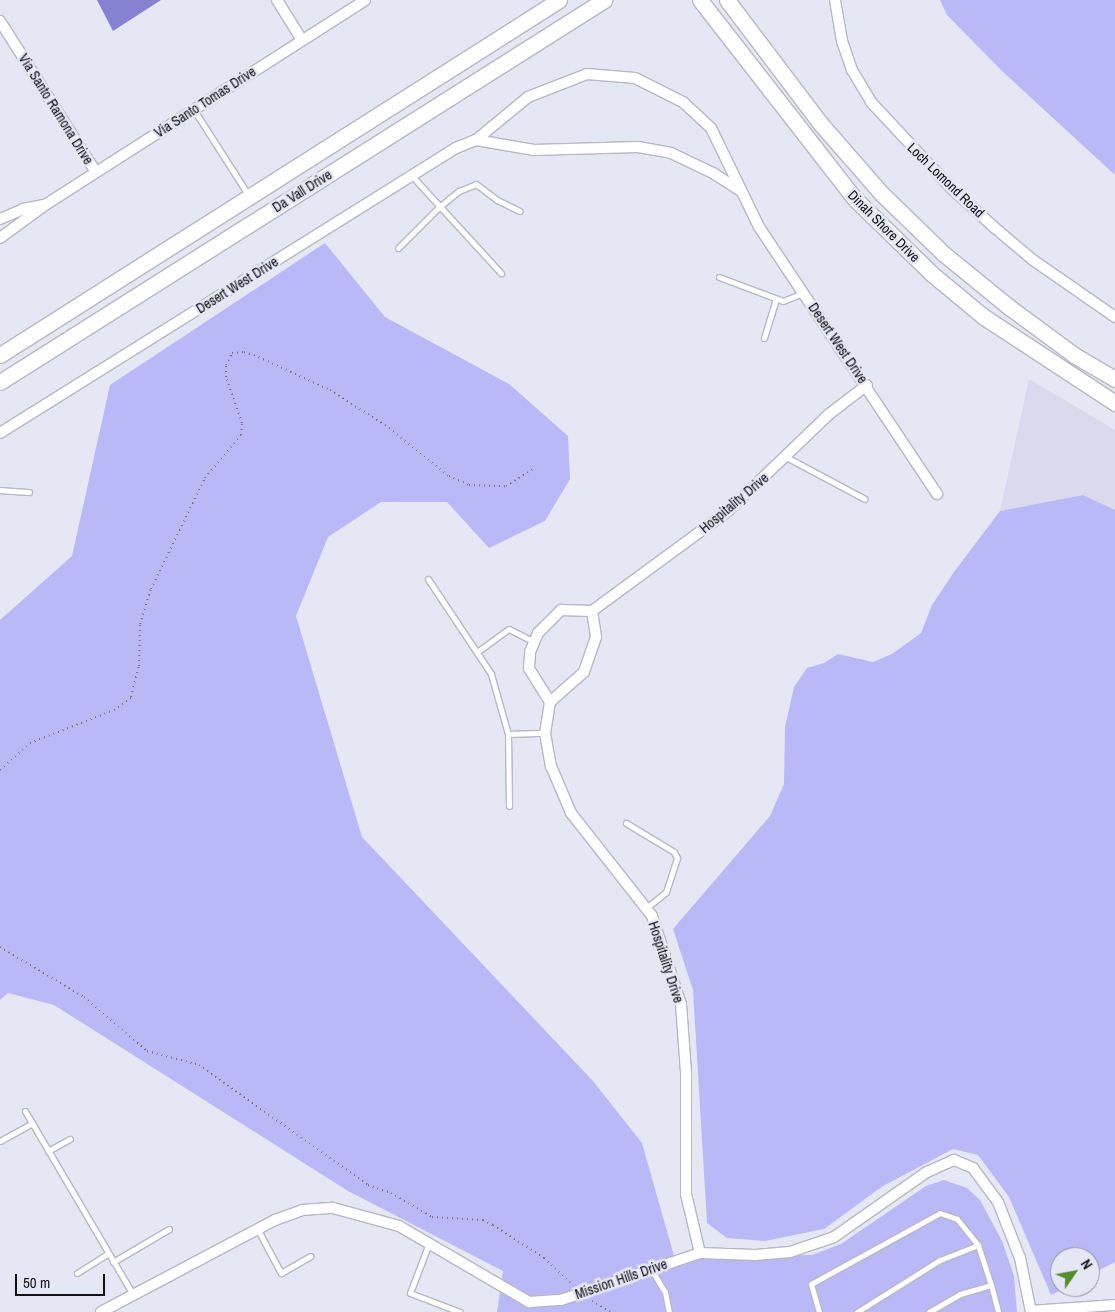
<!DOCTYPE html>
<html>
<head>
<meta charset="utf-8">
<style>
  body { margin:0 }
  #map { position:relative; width:1115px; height:1312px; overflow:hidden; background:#e6e7f4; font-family:"Archivo Narrow",sans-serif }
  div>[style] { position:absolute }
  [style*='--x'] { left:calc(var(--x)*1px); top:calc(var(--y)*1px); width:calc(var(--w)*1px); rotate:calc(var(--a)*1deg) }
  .built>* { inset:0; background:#d9daee }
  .green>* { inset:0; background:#b9b9f8 }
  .water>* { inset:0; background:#8582d1 }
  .path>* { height:2px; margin-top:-1px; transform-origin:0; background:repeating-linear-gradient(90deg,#74747d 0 1px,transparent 0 5px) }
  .roads { filter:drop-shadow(1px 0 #b7b7c4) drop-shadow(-1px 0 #b7b7c4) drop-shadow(0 1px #b7b7c4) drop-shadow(0 -1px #b7b7c4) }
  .lane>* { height:5px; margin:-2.5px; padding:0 2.5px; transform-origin:2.5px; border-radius:2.5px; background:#fff }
  .street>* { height:10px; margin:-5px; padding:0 5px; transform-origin:5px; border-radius:5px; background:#fff }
  .secondary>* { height:15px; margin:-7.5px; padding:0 7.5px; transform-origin:7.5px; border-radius:7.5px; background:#fff }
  span { translate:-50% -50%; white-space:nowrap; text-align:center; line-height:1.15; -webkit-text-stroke:5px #e6e7f4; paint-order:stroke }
  .street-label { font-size:14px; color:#101015 }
  .north { position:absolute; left:1050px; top:1247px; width:50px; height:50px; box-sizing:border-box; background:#e6e7f4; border:1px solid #90919b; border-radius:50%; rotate:57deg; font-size:14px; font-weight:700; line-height:20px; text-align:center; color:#101015 }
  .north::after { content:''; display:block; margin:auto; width:18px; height:22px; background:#558d29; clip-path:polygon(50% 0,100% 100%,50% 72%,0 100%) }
  .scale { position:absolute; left:15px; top:1274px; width:90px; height:22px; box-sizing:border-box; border:2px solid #101015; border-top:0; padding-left:6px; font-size:15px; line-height:18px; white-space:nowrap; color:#101015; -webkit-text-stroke:4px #e6e7f4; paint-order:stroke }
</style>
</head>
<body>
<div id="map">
  <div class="built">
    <i style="clip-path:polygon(1029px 379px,1115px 430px,1115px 510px,1083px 495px,1000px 511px)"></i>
  </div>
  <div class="green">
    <i style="clip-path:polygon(940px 0,1115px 0,1115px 175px,1002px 71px,947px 15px)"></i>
    <i style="clip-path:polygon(325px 243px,385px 317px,509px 384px,568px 436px,570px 479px,545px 521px,489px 548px,447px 502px,381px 502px,328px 537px,296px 616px,362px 837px,593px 1081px,642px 1143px,676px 1263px,703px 1256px,812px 1255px,841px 1244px,926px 1186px,944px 1180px,967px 1188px,980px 1200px,1002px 1241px,1014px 1276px,1017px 1312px,497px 1312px,503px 1271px,348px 1191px,54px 1005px,8px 993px,0 1000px,0 620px,72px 556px,110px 385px)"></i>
    <i style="clip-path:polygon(1083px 495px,1115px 510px,1115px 1262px,1090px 1275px,1090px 1257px,1060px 1257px,1060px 1287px,1068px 1287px,1051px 1295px,1009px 1197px,978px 1155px,953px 1149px,883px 1186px,824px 1229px,765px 1241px,727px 1238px,707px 1223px,693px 990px,673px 929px,770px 816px,784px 784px,785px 727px,794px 687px,807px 668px,824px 663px,838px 654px,873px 662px,892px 654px,921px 633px,932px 605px,954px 572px,1000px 511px)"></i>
  </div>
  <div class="water">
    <i style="clip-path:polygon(97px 0,161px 0,113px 31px)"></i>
  </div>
  <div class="path">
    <i style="--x:0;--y:770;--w:40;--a:-42"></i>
    <i style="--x:30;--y:743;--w:90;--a:-21.4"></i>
    <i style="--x:114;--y:710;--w:21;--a:-37"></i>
    <i style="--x:131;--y:697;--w:32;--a:-76"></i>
    <i style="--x:139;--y:666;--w:42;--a:-88.6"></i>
    <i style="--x:140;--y:624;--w:37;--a:-73"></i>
    <i style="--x:151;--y:589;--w:123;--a:-64.1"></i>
    <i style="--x:205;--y:478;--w:56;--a:-50.1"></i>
    <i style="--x:241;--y:435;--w:12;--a:-85"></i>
    <i style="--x:242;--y:423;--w:49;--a:-109.2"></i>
    <i style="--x:226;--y:377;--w:12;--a:-90"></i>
    <i style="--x:226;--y:365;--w:13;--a:-63"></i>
    <i style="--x:232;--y:353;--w:12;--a:-5"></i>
    <i style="--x:244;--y:352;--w:10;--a:17"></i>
    <i style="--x:254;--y:355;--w:84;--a:24.7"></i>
    <i style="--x:330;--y:390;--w:65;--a:32.5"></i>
    <i style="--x:385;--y:425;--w:82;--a:38.6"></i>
    <i style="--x:449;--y:476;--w:22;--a:24"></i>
    <i style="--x:469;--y:485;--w:37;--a:2"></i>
    <i style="--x:506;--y:486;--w:31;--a:-32"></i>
    <i style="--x:0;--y:947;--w:98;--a:30.8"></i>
    <i style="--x:84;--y:997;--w:83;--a:40.6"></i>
    <i style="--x:147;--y:1051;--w:54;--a:15.1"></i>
    <i style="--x:199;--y:1065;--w:207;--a:35.4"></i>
    <i style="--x:368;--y:1185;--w:24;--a:19"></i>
    <i style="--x:391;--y:1193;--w:48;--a:30.3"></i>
    <i style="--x:432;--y:1217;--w:51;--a:3.4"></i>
    <i style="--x:483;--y:1220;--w:11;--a:27"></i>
    <i style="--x:493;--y:1225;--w:61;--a:32.9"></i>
    <i style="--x:544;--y:1258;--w:40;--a:43"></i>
    <i style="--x:592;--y:1301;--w:22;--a:30"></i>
  </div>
  <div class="roads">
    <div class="lane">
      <i style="--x:194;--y:110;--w:102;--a:57.4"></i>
      <i style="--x:412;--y:176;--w:132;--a:47.5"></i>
      <i style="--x:398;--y:248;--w:58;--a:-45"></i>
      <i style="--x:439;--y:207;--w:26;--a:-39"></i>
      <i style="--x:459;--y:191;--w:18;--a:-22"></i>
      <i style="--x:476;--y:184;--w:26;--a:37"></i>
      <i style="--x:497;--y:200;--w:25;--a:26"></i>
      <i style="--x:719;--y:277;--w:68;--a:20.6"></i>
      <i style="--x:783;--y:301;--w:22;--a:-22"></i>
      <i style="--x:764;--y:338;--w:41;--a:-72.9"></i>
      <i style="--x:786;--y:457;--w:89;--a:28"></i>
      <i style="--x:0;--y:490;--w:29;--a:4"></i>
      <i style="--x:428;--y:579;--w:114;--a:56.4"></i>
      <i style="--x:491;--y:674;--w:62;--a:74.2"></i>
      <i style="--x:508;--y:734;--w:72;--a:89.2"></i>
      <i style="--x:477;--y:652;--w:39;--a:-36"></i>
      <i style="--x:509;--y:629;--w:28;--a:27"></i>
      <i style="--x:508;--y:734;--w:37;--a:-2"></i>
      <i style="--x:626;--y:823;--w:56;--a:31.1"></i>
      <i style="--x:674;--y:852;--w:7;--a:63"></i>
      <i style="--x:677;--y:858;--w:36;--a:108"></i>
      <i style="--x:666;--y:892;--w:26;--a:141"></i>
      <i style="--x:25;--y:1111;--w:212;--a:59.5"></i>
      <i style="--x:0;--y:1141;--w:37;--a:-29"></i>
      <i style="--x:48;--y:1151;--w:25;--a:-29"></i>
      <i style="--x:258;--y:1230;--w:49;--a:61.9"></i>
      <i style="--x:281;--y:1273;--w:34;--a:-30"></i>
      <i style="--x:429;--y:1243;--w:53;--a:110.8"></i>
      <i style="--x:410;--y:1293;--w:53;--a:20.8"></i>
      <i style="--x:113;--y:1262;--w:65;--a:-30.5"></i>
      <i style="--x:651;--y:1269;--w:27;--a:59"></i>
      <i style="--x:665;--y:1292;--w:20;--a:79"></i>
      <i style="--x:77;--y:1273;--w:36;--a:-32"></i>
      <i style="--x:819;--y:1312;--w:29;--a:-106"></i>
      <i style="--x:811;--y:1284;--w:147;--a:-28.8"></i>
      <i style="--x:940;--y:1213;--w:18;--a:19"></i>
      <i style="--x:957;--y:1219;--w:33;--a:51"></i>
      <i style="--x:978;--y:1245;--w:42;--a:72"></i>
      <i style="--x:857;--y:1312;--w:98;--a:-32.1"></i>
      <i style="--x:940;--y:1260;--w:41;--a:-21.5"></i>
      <i style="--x:929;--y:1312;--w:36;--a:-30"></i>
      <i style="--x:960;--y:1294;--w:32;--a:-16"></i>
      <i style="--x:991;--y:1285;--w:28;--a:75"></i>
    </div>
    <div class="street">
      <i style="--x:277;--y:0;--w:47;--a:58"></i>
      <i style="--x:835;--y:0;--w:42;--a:80.3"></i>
      <i style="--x:842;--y:41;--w:31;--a:71"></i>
      <i style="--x:852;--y:70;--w:37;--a:59"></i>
      <i style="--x:871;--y:102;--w:117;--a:47.1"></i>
      <i style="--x:951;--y:188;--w:59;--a:42.3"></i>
      <i style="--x:995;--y:228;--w:50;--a:40.1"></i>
      <i style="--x:1033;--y:260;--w:100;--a:34.8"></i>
      <i style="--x:0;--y:21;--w:179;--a:57.6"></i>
      <i style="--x:476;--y:140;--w:59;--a:9.8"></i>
      <i style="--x:534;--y:150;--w:104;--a:-1.7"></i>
      <i style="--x:638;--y:147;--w:34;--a:10"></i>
      <i style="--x:671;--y:153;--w:47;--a:25.5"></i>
      <i style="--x:713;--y:173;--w:31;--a:33"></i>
      <i style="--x:0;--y:219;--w:25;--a:-23"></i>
      <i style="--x:23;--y:209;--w:21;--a:-11"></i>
      <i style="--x:0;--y:238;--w:56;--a:-36.3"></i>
      <i style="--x:45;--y:205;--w:380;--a:-32.6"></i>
      <i style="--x:0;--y:433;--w:538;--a:-32.01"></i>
      <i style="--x:456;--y:148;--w:22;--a:-22"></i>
      <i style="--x:476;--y:140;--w:67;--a:-39.6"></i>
      <i style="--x:528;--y:97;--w:63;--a:-21.3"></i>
      <i style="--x:587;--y:74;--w:48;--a:4.8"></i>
      <i style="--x:635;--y:78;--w:54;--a:26.6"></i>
      <i style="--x:683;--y:102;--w:38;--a:43"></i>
      <i style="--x:711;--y:128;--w:110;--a:64.1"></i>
      <i style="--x:759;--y:227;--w:321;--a:56.3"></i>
      <i style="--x:592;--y:611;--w:169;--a:-36.3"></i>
      <i style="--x:728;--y:511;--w:139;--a:-43.8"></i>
      <i style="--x:828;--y:415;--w:49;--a:-37.6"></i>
      <i style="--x:550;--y:702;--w:40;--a:-122"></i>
      <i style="--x:529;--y:668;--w:16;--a:-86"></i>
      <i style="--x:530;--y:652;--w:21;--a:-67"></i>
      <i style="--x:538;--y:633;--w:33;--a:-45"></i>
      <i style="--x:561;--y:610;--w:31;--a:2"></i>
      <i style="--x:592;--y:611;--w:26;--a:81"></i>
      <i style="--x:596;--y:637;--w:37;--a:109"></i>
      <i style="--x:584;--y:672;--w:45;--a:138.6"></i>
      <i style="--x:550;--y:702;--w:31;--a:99"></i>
      <i style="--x:545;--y:733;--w:34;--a:80"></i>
      <i style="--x:551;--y:766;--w:51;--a:66.9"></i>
      <i style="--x:571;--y:813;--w:131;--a:51.8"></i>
      <i style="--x:652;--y:916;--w:93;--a:71.8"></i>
      <i style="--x:681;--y:1004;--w:68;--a:85.8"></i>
      <i style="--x:686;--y:1072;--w:122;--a:90"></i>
      <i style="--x:686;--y:1194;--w:61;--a:76.7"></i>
      <i style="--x:1031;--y:1311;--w:84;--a:-4.1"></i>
      <i style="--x:101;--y:1312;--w:197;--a:-27.9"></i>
      <i style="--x:275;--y:1220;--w:29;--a:-20"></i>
      <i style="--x:302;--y:1210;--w:31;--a:-4"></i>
      <i style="--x:333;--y:1208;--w:68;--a:15.3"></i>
      <i style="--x:399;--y:1226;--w:151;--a:30.3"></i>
      <i style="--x:529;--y:1302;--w:32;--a:-4"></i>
      <i style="--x:561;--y:1300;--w:147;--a:-18.7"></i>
      <i style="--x:700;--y:1253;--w:55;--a:2.1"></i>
      <i style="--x:755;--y:1255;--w:35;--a:-5"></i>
      <i style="--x:790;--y:1252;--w:46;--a:-18.8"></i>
      <i style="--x:834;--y:1237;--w:113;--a:-35"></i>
      <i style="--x:927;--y:1172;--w:30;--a:-24"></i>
      <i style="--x:954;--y:1160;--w:21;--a:23"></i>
      <i style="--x:973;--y:1168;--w:42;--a:53.7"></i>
      <i style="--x:998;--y:1202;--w:60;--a:68.6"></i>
      <i style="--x:1020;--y:1258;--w:55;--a:78.5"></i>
    </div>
    <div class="secondary">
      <i style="--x:700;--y:0;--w:252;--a:52.1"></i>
      <i style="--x:855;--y:199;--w:107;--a:44.2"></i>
      <i style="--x:932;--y:274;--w:67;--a:39.6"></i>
      <i style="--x:984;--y:317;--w:157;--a:33.3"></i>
      <i style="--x:727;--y:0;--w:154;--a:52.9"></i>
      <i style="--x:820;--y:123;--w:94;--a:48.9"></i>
      <i style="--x:882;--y:194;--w:86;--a:44.1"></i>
      <i style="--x:944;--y:254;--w:84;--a:39.2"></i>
      <i style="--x:1009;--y:307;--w:81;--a:36.4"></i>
      <i style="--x:1074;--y:355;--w:48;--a:30.3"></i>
      <i style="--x:0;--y:355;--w:662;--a:-32.42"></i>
      <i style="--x:0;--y:382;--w:715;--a:-32.31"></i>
    </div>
  </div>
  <div class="street-label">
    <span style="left:205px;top:102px;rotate:-33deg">Via Santo Tomas Drive</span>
    <span style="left:56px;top:109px;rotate:58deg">Via Santo Ramona Drive</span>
    <span style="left:946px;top:180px;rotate:44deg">Loch Lomond Road</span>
    <span style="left:302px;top:191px;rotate:-32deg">Da Vall Drive</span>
    <span style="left:884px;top:226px;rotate:45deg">Dinah Shore Drive</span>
    <span style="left:237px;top:285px;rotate:-32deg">Desert West Drive</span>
    <span style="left:838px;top:343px;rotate:56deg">Desert West Drive</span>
    <span style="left:734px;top:503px;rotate:-40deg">Hospitality Drive</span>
    <span style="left:666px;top:962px;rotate:72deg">Hospitality Drive</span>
    <span style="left:621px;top:1279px;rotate:-19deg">Mission Hills Drive</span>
  </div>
  <div class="north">N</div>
  <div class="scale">50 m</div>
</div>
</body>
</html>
